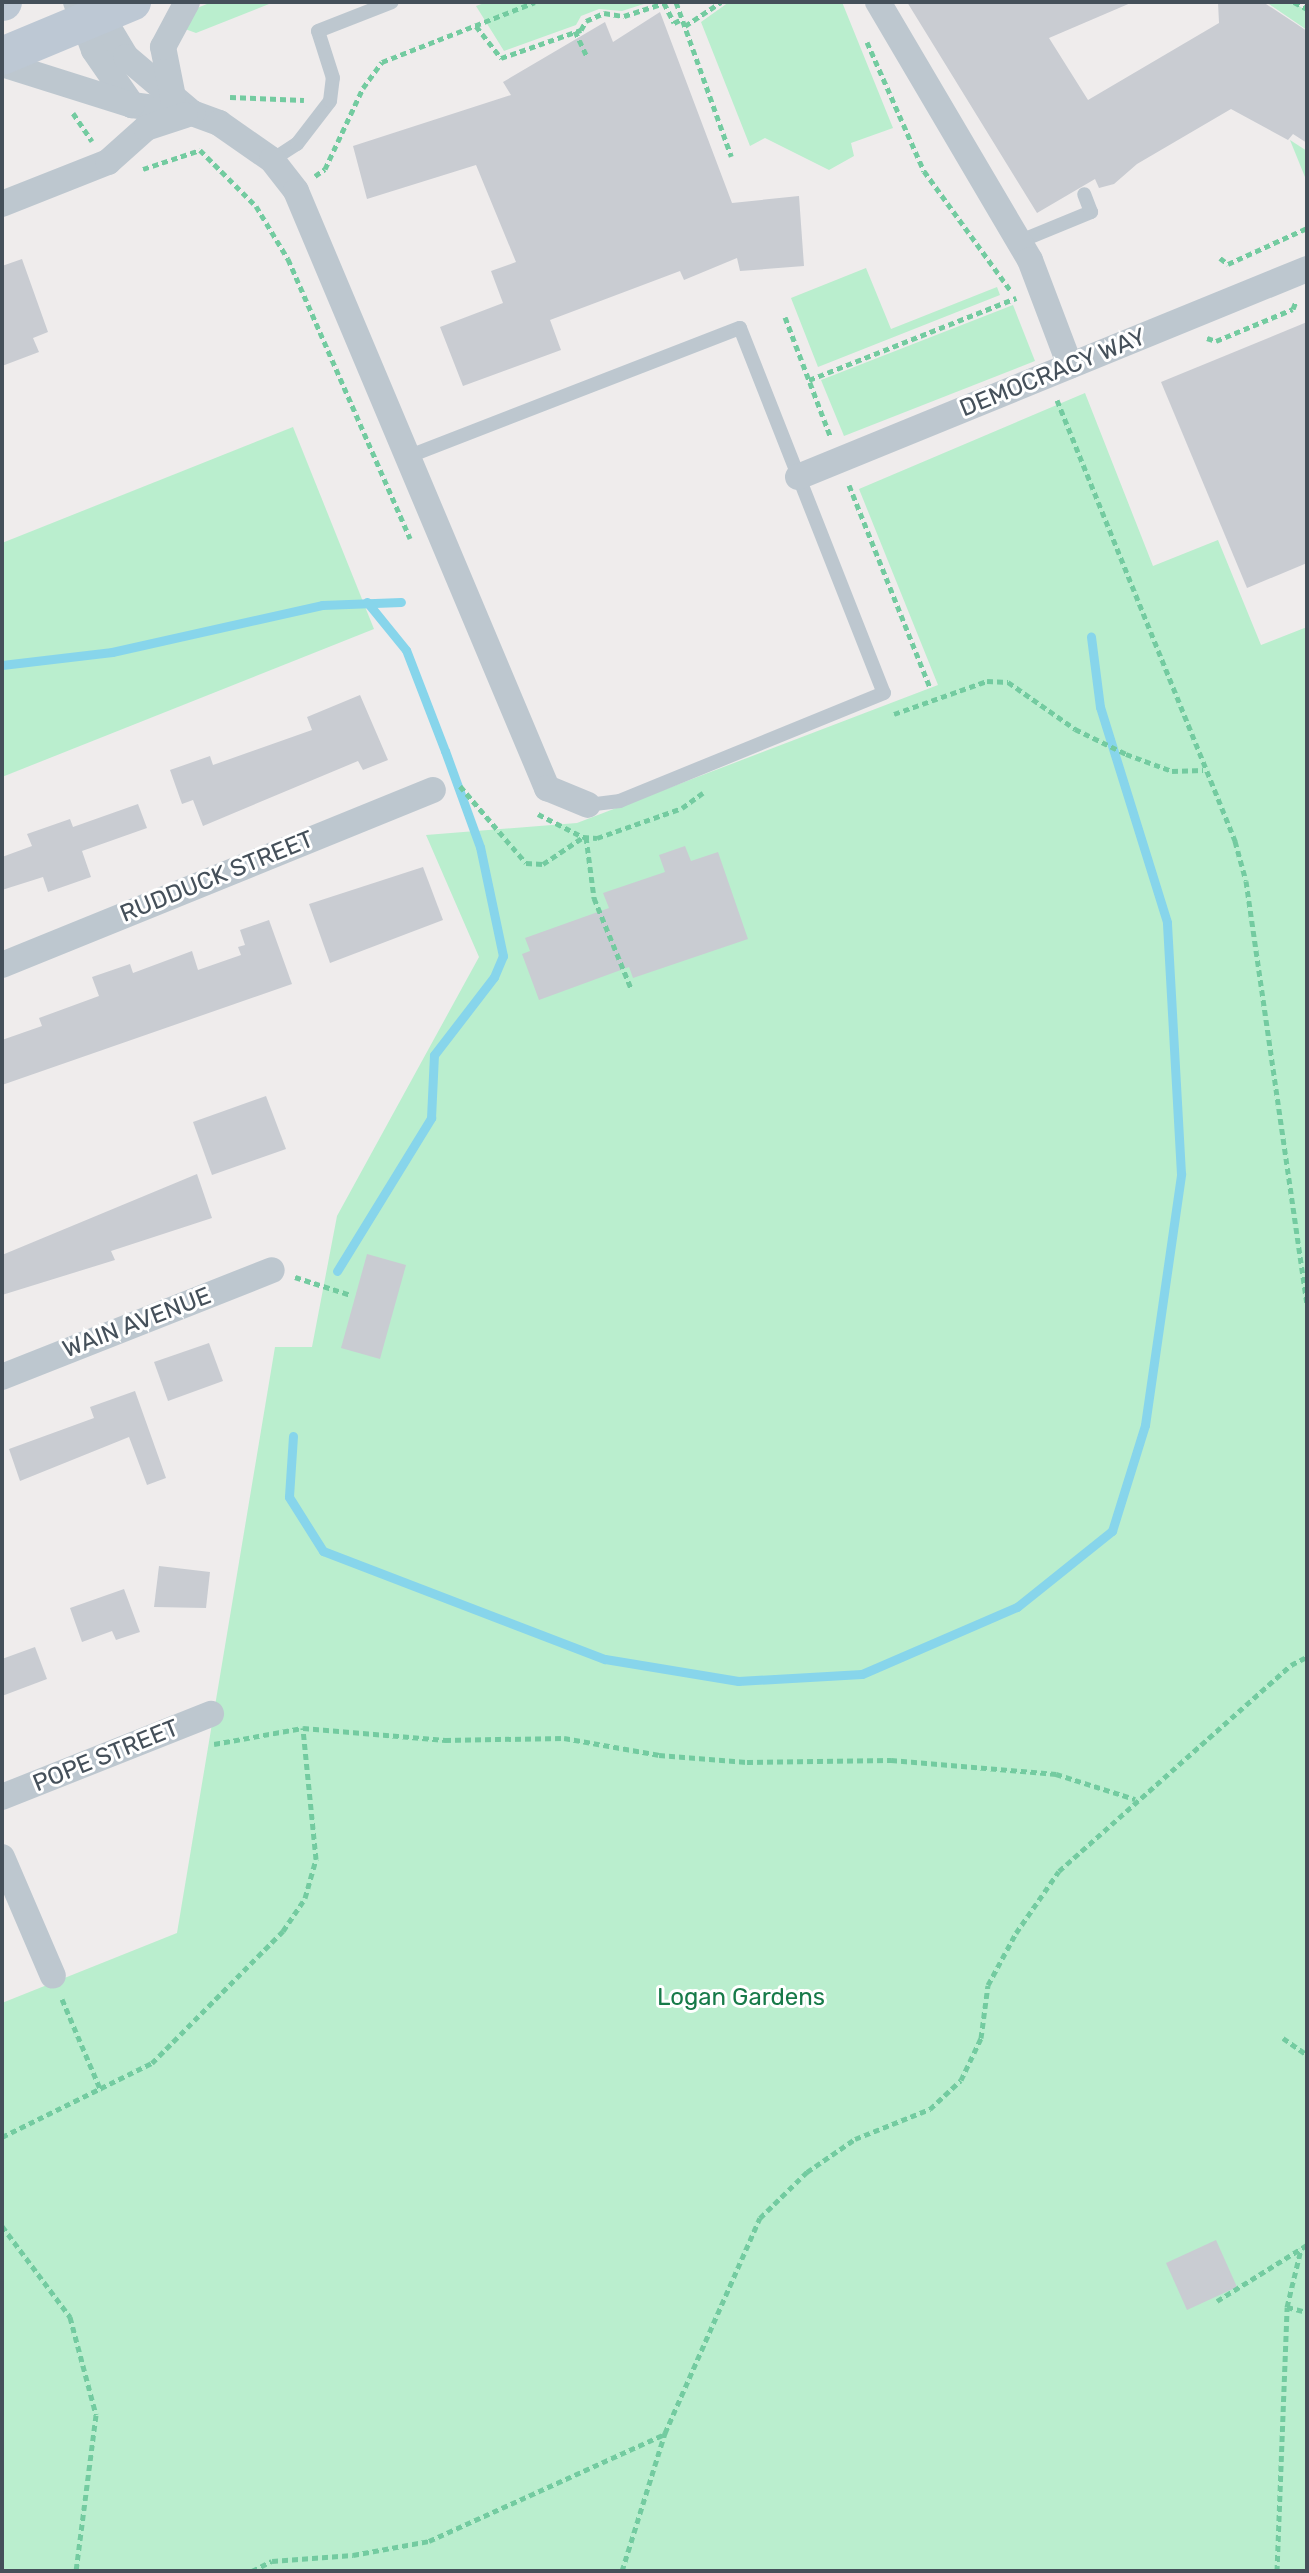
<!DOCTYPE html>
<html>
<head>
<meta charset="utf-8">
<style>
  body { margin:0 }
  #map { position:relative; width:1309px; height:2573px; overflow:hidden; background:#efecec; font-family:Rubik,sans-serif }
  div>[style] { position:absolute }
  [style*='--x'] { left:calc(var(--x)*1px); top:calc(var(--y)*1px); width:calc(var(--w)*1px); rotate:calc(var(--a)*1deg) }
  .green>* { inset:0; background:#baeece }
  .stream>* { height:9px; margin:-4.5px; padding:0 4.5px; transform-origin:4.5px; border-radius:4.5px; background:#87d5eb }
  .building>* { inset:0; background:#c9ccd2 }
  .path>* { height:5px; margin-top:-2.5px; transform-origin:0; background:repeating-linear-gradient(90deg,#73cba0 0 6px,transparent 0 10px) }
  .lane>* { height:14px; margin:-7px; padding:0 7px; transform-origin:7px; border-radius:7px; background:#bdc7cf }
  .street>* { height:26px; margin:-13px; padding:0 13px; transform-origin:13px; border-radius:13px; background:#bdc7cf }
  .secondary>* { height:38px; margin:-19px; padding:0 19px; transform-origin:19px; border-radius:19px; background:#bdc8d4 }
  span { translate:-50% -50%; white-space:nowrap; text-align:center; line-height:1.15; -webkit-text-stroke:6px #fff; paint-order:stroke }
  .street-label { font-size:24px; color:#45505a }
  .park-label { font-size:24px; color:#177a49 }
  .frame { position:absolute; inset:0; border:4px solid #45505a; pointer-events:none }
</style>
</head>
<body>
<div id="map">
  <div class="green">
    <i style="clip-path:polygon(212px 2px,274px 2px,196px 33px,185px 29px,197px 8px)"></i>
    <i style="clip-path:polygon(487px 2px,650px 2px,622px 11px,599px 9px,581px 16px,576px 25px,504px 51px,476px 6px)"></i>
    <i style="clip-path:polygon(729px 2px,842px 2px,893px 128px,851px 143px,854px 156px,829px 170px,765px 138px,750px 146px,701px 22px)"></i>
    <i style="clip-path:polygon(1266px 2px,1293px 2px,1307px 11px,1307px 30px)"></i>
    <i style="clip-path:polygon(1290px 140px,1307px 151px,1307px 182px)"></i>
    <i style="clip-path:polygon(866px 268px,891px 329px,997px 287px,1000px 295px,818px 367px,791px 298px)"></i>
    <i style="clip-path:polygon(1013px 305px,1035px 361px,844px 436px,821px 380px)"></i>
    <i style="clip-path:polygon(1085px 393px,1153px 566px,1218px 540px,1261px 645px,1307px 627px,1307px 2571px,2px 2571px,2px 2003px,177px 1933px,275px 1347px,312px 1347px,337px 1216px,479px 957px,426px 835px,577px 823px,938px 685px,859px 489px)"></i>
    <i style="clip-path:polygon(293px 427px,374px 629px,2px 777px,2px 543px)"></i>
  </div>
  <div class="stream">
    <i style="--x:2;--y:665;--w:111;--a:-6.7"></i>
    <i style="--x:112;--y:652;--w:215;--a:-12.6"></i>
    <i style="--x:322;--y:605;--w:79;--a:-2.2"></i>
    <i style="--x:337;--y:1271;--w:180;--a:-58.4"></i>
    <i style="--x:431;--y:1118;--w:63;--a:-87.3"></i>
    <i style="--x:434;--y:1055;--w:98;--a:-52.4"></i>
    <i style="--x:494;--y:977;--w:23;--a:-67"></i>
    <i style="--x:503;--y:956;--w:111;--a:-101.9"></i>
    <i style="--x:480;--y:847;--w:102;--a:-110"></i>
    <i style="--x:445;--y:751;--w:108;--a:-111.1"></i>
    <i style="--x:406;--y:650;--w:62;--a:-129.1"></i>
    <i style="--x:293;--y:1436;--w:61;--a:93.8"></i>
    <i style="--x:289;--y:1497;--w:64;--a:57.8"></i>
    <i style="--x:323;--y:1551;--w:302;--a:21"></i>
    <i style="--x:605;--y:1659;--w:135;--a:9.4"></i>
    <i style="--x:738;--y:1681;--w:124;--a:-3.2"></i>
    <i style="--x:862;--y:1674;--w:169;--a:-23.4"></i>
    <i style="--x:1017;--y:1607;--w:122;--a:-38.7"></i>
    <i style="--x:1112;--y:1531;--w:111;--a:-72.7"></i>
    <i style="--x:1145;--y:1425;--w:254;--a:-81.8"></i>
    <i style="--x:1181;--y:1174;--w:252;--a:-93.2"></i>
    <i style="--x:1167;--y:922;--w:225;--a:-107.3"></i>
    <i style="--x:1100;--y:707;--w:71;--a:-97.3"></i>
  </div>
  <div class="building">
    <i style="clip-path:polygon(907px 2px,1133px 2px,1049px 38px,1088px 100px,1219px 23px,1218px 2px,1263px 2px,1307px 31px,1307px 143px,1293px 134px,1288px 140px,1231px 109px,1137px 164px,1114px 184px,1099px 188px,1095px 179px,1037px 213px)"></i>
    <i style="clip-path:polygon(660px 12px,732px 203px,799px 196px,804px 266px,740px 271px,737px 258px,684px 280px,680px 271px,550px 320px,561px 350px,463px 386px,440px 327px,503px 303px,491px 271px,516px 262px,476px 165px,367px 199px,353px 146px,511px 95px,503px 82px,605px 22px,613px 42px)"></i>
    <i style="clip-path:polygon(22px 259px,48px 332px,33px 338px,39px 352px,2px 366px,2px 266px)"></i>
    <i style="clip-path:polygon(1307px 322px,1307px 563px,1247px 588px,1161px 382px)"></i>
    <i style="clip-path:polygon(360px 695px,388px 760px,363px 770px,358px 761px,203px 826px,193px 800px,182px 804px,170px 770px,210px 756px,213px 765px,312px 730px,307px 717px)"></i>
    <i style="clip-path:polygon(138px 804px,147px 828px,82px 851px,91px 877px,48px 892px,43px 877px,2px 890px,2px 857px,32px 846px,27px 834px,70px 819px,73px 827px)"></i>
    <i style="clip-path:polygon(685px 846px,691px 861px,718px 852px,748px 939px,633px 978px,629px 967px,539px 1000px,522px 954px,530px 951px,525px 938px,609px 908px,603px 893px,665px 872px,659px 855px)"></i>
    <i style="clip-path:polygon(423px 867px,443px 920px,330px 963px,309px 904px)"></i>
    <i style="clip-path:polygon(269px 920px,292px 984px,2px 1085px,2px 1040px,42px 1026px,39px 1018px,99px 996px,92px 977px,130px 964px,133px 973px,192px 951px,198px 970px,241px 955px,238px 947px,245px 945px,240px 930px)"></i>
    <i style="clip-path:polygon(266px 1096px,286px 1149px,212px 1175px,193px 1122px)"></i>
    <i style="clip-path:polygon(197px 1174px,212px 1218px,111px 1251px,115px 1260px,2px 1295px,2px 1255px)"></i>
    <i style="clip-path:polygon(367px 1254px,406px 1265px,380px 1359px,341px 1348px)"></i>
    <i style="clip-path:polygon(209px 1343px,223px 1381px,168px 1401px,154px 1362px)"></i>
    <i style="clip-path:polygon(135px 1391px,166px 1478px,147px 1485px,129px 1437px,20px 1481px,9px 1449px,94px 1418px,90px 1407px)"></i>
    <i style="clip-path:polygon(159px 1566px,210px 1572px,206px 1608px,154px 1607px)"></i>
    <i style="clip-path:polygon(124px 1589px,140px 1632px,116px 1640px,112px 1631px,82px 1642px,70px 1608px)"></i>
    <i style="clip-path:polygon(35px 1647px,47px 1679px,2px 1696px,2px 1659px)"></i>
    <i style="clip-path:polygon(1216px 2240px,1237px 2287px,1187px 2310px,1166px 2263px)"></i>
  </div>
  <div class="path">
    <i style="--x:676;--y:2;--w:164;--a:70.3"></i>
    <i style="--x:1294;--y:2;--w:15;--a:28"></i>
    <i style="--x:476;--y:26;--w:41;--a:52"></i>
    <i style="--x:501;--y:58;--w:85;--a:-19.3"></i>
    <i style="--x:581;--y:30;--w:10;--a:-61"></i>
    <i style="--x:586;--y:21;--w:20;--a:-24"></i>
    <i style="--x:604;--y:13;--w:20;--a:9"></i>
    <i style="--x:624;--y:16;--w:42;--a:-18"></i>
    <i style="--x:664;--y:3;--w:22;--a:63"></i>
    <i style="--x:674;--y:23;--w:9;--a:-27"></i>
    <i style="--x:685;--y:26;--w:43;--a:-33.7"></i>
    <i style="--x:575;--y:31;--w:29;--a:65"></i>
    <i style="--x:867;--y:42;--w:141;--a:66.2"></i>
    <i style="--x:924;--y:171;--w:148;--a:54.1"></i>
    <i style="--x:230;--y:97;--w:74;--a:2.3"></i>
    <i style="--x:73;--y:113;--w:34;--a:56"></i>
    <i style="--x:143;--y:169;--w:60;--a:-18.4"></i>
    <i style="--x:200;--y:150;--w:79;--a:45"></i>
    <i style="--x:256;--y:206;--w:62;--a:58.9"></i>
    <i style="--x:288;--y:259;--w:305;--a:66.4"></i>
    <i style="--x:315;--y:176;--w:12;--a:-35"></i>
    <i style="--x:325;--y:169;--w:89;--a:-64.9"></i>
    <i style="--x:363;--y:88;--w:32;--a:-54"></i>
    <i style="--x:382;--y:62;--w:164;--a:-21.4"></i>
    <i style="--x:1220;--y:258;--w:10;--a:37"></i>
    <i style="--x:1228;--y:264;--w:87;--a:-24.5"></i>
    <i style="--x:785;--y:317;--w:129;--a:69.2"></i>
    <i style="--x:1207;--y:338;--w:9;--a:18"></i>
    <i style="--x:1216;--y:341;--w:83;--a:-22.6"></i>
    <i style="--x:1293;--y:309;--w:9;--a:-69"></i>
    <i style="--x:809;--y:380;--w:223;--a:-21.6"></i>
    <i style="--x:1057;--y:400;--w:476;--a:68"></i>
    <i style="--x:1235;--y:841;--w:41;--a:74.6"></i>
    <i style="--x:1246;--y:881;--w:429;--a:81.8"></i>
    <i style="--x:849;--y:485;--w:219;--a:68.2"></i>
    <i style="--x:894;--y:714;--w:99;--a:-19.5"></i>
    <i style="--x:987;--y:681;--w:21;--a:3"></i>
    <i style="--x:1008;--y:682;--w:82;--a:35"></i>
    <i style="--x:1075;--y:729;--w:57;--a:26.1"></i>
    <i style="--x:1126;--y:754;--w:49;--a:20.3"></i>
    <i style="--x:1172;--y:771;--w:31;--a:-2"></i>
    <i style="--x:460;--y:786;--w:101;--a:49.4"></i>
    <i style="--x:526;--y:863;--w:17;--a:3"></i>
    <i style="--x:543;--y:864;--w:47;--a:-33.7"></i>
    <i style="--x:538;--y:814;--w:51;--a:27.1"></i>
    <i style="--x:583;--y:837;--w:14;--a:4"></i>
    <i style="--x:597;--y:838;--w:90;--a:-19.4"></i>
    <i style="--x:682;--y:808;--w:26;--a:-36"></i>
    <i style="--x:586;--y:837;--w:62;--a:82.5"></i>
    <i style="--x:594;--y:898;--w:97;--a:67.7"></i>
    <i style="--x:295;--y:1277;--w:59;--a:17.8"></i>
    <i style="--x:214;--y:1744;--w:90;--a:-10.2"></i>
    <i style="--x:303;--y:1728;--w:143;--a:4.8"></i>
    <i style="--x:445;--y:1740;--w:119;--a:-1"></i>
    <i style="--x:564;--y:1738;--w:97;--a:10.1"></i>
    <i style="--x:659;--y:1755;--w:88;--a:4.5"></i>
    <i style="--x:747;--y:1762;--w:144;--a:-0.8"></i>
    <i style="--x:891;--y:1760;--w:166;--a:4.8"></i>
    <i style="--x:1056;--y:1774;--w:83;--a:17.6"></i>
    <i style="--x:62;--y:1999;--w:100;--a:67"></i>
    <i style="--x:1283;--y:2038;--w:29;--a:35"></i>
    <i style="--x:2;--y:2137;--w:167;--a:-26.3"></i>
    <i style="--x:152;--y:2063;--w:186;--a:-45.2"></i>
    <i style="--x:283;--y:1931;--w:40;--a:-56"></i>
    <i style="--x:305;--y:1898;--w:41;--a:-74.2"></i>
    <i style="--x:316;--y:1859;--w:132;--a:-95.7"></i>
    <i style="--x:2;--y:2226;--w:114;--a:53.2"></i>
    <i style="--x:70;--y:2317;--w:101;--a:75.1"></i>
    <i style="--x:96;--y:2415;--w:157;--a:97.3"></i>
    <i style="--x:1217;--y:2301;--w:106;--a:-31.9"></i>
    <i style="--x:1287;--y:2307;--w:21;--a:14"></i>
    <i style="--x:252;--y:2571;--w:22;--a:-27"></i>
    <i style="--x:272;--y:2561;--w:81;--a:-4.2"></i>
    <i style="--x:353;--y:2555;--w:77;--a:-10.4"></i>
    <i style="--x:429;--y:2541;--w:259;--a:-24.4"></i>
    <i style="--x:622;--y:2571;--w:145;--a:-72.7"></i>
    <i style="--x:665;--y:2433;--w:235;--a:-66.2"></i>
    <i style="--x:760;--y:2218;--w:66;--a:-44.4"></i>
    <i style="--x:807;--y:2172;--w:58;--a:-34.5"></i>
    <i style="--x:855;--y:2139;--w:81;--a:-21.8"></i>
    <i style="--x:930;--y:2109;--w:42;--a:-43.1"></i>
    <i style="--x:961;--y:2080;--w:47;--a:-64.5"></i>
    <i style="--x:981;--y:2038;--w:53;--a:-82.5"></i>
    <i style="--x:988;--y:1985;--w:59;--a:-61.7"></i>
    <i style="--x:1016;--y:1933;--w:75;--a:-55.3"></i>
    <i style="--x:1059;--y:1871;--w:310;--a:-41.6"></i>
    <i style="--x:1291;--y:1665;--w:18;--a:-27"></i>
    <i style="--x:1277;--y:2571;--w:264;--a:-87.8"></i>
    <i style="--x:1287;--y:2307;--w:60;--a:-76.4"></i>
  </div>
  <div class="lane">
    <i style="--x:272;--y:160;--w:30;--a:-33"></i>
    <i style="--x:297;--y:144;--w:54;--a:-52.5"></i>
    <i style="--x:330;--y:101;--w:23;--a:-83"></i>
    <i style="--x:333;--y:78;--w:49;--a:-107.7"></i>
    <i style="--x:318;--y:31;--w:79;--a:-21.4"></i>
    <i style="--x:1018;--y:242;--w:79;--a:-22.3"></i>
    <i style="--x:1091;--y:212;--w:19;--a:-111"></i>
    <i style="--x:407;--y:457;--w:357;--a:-21.2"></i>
    <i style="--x:740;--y:328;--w:392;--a:68.5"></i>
    <i style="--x:884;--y:693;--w:285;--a:157.8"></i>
    <i style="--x:620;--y:801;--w:32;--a:173"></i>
  </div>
  <div class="street">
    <i style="--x:76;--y:2;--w:51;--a:69.4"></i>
    <i style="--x:94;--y:50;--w:67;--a:55.4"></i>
    <i style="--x:132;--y:105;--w:61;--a:7.6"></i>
    <i style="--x:192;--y:113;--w:29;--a:20"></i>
    <i style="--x:219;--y:123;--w:65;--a:34.9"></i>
    <i style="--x:272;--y:160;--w:39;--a:52"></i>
    <i style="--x:296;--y:191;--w:648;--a:67.2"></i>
    <i style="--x:547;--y:788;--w:44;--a:22.5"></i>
    <i style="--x:93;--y:2;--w:64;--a:59"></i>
    <i style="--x:126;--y:57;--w:87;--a:40.3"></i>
    <i style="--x:878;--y:2;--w:299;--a:59.5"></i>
    <i style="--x:1030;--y:260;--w:113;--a:69.3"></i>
    <i style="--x:2;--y:64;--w:136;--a:17.5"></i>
    <i style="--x:173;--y:97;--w:51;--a:-101.3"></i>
    <i style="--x:163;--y:47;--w:51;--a:-61.9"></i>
    <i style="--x:2;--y:204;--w:114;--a:-21.6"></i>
    <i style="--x:108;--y:162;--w:51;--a:-41.8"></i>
    <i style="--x:146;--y:128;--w:41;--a:-18.4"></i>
    <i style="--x:798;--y:477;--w:550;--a:-22.23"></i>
    <i style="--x:2;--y:965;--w:465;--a:-22.1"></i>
    <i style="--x:2;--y:1377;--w:290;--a:-21.6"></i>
    <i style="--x:2;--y:1797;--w:225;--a:-21.7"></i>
    <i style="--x:2;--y:1857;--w:129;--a:66.8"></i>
  </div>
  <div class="secondary">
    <i style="--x:2;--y:2;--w:1;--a:0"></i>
    <i style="--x:2;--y:56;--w:141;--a:-22.6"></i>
  </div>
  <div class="street-label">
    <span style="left:1053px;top:373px;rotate:-22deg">DEMOCRACY WAY</span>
    <span style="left:217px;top:877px;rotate:-22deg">RUDDUCK STREET</span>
    <span style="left:137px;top:1323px;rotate:-21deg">WAIN AVENUE</span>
    <span style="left:106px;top:1756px;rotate:-22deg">POPE STREET</span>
  </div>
  <div class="park-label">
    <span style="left:741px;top:1998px">Logan Gardens</span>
  </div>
  <div class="frame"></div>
</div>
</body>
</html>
